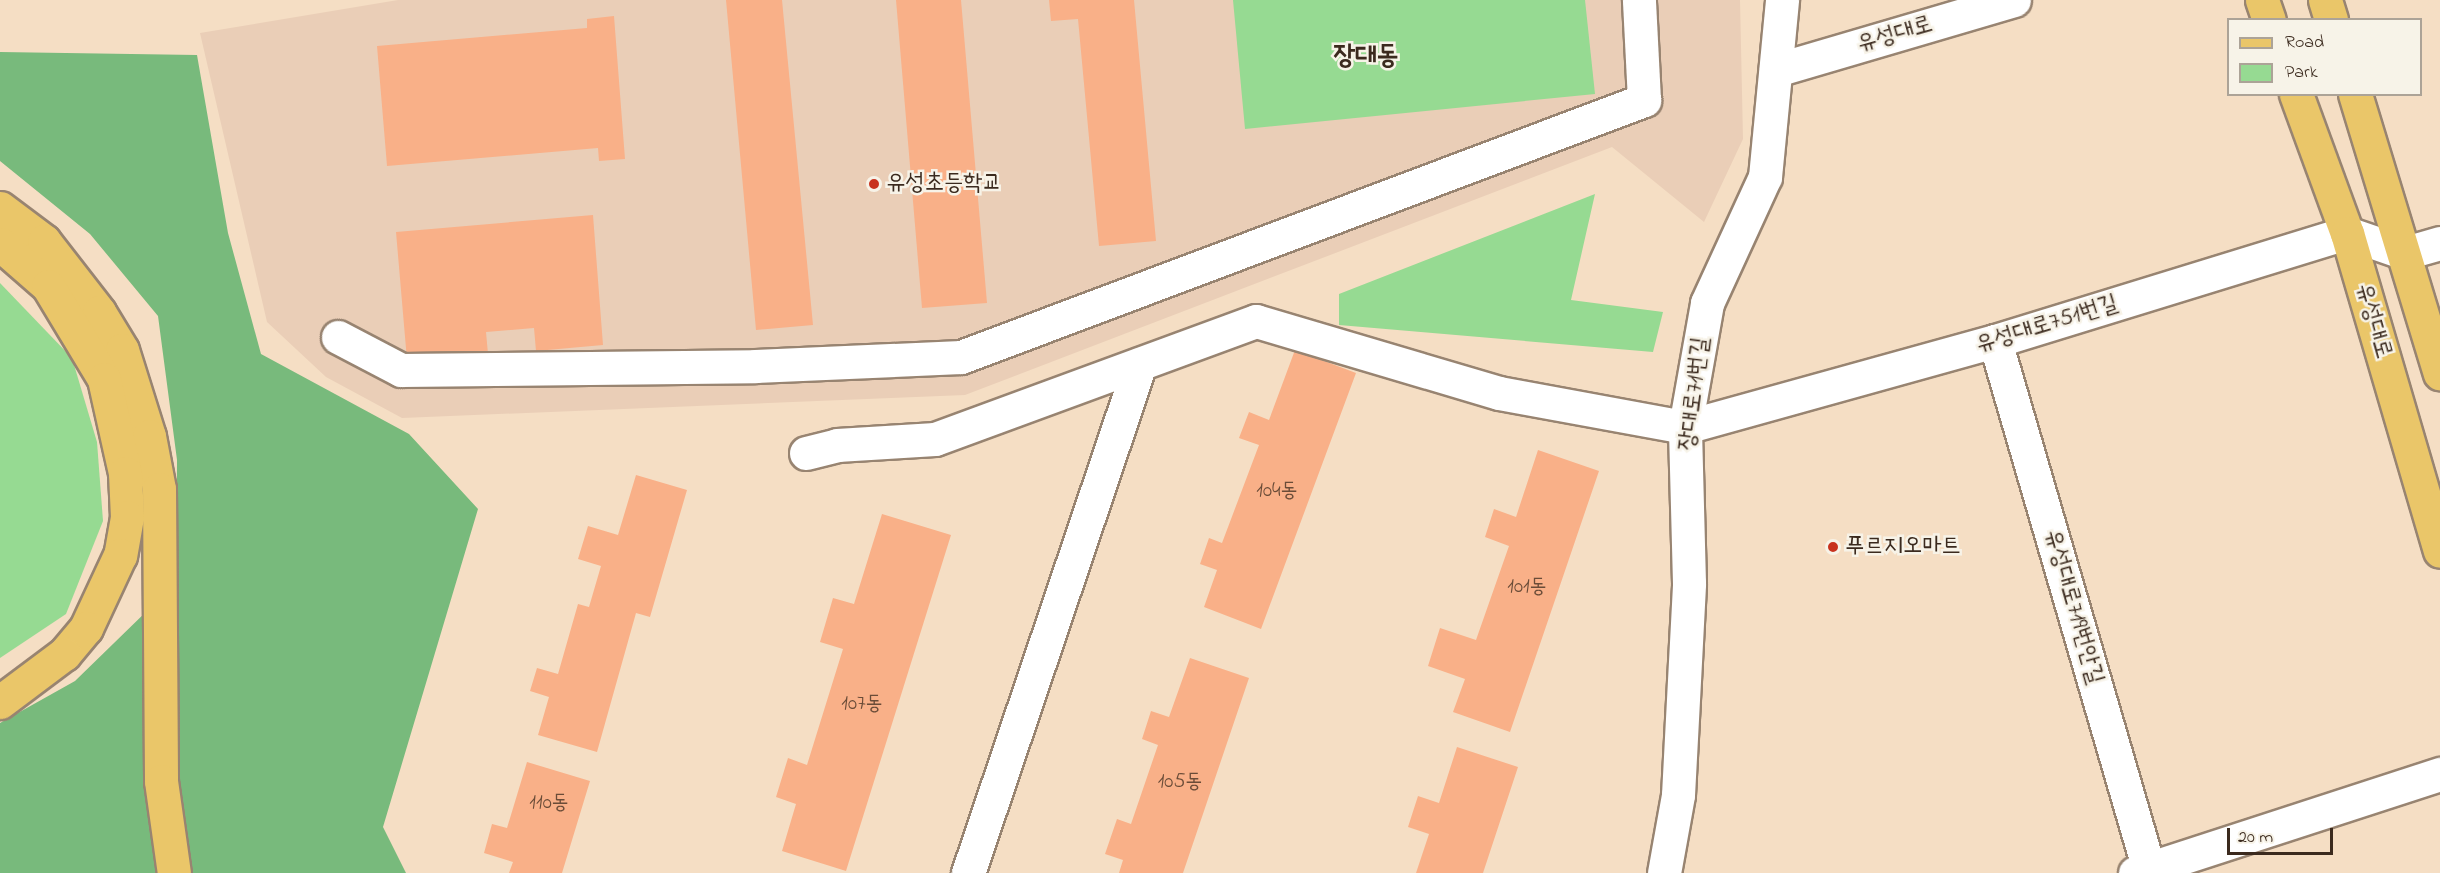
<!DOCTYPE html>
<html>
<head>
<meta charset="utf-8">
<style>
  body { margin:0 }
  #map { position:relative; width:2440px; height:873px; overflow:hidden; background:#f5dec4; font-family:"Indie Flower","Poor Story",sans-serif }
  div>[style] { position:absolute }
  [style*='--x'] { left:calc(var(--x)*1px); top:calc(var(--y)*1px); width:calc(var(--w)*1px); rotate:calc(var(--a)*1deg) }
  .built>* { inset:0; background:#eaceb7 }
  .green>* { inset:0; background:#96da92 }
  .forest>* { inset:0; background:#78ba7c }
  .building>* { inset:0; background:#f9b088 }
  .roads { filter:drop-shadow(2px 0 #988471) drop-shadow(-2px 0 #988471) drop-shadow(0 2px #988471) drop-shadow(0 -2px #988471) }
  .minor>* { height:33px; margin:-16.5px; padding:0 16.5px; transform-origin:16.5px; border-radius:16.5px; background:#fff }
  .major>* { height:33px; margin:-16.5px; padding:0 16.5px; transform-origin:16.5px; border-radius:16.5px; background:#eac669 }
  .highway>* { height:33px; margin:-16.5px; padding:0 16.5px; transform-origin:16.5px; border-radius:16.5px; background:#eac669 }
  .dots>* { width:16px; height:16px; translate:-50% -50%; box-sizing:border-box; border:3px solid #f7f3e8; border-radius:50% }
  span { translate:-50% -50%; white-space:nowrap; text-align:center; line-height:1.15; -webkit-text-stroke:5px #f7f3e8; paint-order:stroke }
  .number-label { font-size:21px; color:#6a4c38 }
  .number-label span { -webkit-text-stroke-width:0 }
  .street-label { font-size:24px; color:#3b2a1e }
  .poi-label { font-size:24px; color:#3b2a1e }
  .left { translate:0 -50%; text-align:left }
  .quarter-label { font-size:27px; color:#3b2a1e; font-weight:700 }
  .legend { position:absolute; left:2227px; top:18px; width:195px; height:78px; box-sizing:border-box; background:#f7f3e8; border:2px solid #aca397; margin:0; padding:8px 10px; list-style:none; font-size:18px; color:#3b2a1e }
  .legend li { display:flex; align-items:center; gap:12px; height:30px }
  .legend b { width:30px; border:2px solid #aca397 }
  .scale { position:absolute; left:2227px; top:828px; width:106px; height:27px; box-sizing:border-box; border:3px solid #3b2a1e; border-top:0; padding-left:8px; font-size:18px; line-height:21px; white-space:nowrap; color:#3b2a1e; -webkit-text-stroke:4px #f7f3e8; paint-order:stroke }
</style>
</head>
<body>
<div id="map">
  <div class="built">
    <i style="clip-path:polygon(398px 0,1740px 0,1743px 139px,1704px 222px,1612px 147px,965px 395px,402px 418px,326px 377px,267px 322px,200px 33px)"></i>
  </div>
  <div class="green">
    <i style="clip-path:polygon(1233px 0,1585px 0,1595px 94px,1245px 129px)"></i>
    <i style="clip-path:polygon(1595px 194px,1571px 300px,1663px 312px,1653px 352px,1339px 325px,1339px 294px)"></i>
    <i style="clip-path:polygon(0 283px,72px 358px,97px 442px,103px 521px,66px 614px,0 658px)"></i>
  </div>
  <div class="forest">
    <i style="clip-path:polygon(0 52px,197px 55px,228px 233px,261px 354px,409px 434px,478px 509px,383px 827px,406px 873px,185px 873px,175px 830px,177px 460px,158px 316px,90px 234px,0 161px)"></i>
    <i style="clip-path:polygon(152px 606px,145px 788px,161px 873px,0 873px,0 723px,75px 681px)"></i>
  </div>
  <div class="building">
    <i style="clip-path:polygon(726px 0,782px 0,813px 325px,756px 330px)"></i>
    <i style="clip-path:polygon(896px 0,961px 0,987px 303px,922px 308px)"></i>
    <i style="clip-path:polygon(1049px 0,1134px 0,1156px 241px,1099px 246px,1078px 19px,1051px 21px)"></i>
    <i style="clip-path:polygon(614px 16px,625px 159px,599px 161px,598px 148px,387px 166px,377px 46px,587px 28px,587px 19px)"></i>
    <i style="clip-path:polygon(593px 215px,603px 345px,536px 351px,534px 328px,486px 332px,488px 354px,407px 360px,396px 232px)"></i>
    <i style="clip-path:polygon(1295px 350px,1356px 373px,1261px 629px,1204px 607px,1217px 570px,1200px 564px,1209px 538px,1222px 543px,1259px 445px,1239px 438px,1249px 412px,1269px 420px)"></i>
    <i style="clip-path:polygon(1538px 450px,1599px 471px,1510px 732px,1453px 712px,1465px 679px,1428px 666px,1440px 628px,1476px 640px,1509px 546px,1485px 537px,1494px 509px,1516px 517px)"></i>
    <i style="clip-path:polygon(636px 475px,687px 490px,650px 617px,636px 613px,597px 752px,538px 735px,549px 697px,530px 691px,537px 668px,558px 674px,578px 604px,589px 607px,601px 566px,578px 559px,588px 526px,618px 535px)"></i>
    <i style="clip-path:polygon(882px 514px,951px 535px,846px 871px,782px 851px,796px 804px,776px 797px,788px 758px,807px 765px,843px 649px,820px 642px,833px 598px,854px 604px)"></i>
    <i style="clip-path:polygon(1190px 658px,1249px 678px,1183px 873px,1119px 873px,1123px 860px,1105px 854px,1117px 819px,1131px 824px,1158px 745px,1142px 739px,1151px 711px,1169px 717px)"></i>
    <i style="clip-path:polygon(1457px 747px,1518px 767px,1483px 873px,1416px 873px,1429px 834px,1408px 827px,1418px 796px,1439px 803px)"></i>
    <i style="clip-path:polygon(527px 762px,590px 781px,562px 873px,509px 873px,513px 862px,484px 853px,492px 824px,507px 828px)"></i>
  </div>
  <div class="roads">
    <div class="minor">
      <i style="--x:1776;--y:70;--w:248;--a:-16.4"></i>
      <i style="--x:338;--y:337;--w:71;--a:27.6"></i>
      <i style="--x:401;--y:370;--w:354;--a:-0.6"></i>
      <i style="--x:755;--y:366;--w:206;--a:-2.5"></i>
      <i style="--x:961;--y:357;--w:730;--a:-20.62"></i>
      <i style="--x:1644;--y:100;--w:100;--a:-92.9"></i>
      <i style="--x:1995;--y:341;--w:554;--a:73.76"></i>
      <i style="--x:806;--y:453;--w:32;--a:-14"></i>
      <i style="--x:837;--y:445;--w:98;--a:-3.5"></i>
      <i style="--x:935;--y:439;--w:342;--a:-20.2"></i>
      <i style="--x:1256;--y:321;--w:253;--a:16.5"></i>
      <i style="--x:1499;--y:393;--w:189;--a:10.4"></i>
      <i style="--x:1685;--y:427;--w:322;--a:-15.5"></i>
      <i style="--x:1995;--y:341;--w:368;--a:-17.1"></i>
      <i style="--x:2347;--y:233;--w:61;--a:19"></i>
      <i style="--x:2405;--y:253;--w:36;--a:-16"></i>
      <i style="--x:968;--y:873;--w:537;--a:-71.33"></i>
      <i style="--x:1664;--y:873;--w:79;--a:-79.8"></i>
      <i style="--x:1678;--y:795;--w:212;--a:-87"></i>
      <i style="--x:1689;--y:583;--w:156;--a:-91.5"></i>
      <i style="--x:1685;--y:427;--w:126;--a:-79.9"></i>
      <i style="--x:1707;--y:303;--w:139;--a:-65.3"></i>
      <i style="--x:1765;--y:177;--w:178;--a:-84.5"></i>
      <i style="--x:2135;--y:873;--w:321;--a:-18"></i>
    </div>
    <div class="major">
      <i style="--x:2262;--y:0;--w:21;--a:71"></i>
      <i style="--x:2325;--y:0;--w:21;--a:73"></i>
      <i style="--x:2296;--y:94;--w:148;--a:69.9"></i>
      <i style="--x:2347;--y:233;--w:331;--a:73.7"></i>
      <i style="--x:2355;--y:94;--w:292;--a:73.1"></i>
    </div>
    <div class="highway">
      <i style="--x:0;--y:208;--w:55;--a:36.9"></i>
      <i style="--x:44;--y:241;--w:90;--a:52.2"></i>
      <i style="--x:99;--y:312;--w:44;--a:58.8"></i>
      <i style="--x:122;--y:350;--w:90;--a:72.6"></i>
      <i style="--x:149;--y:436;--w:54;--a:79.3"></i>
      <i style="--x:159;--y:489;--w:292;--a:89.6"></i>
      <i style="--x:161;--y:781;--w:93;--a:82"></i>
      <i style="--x:0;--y:244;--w:64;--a:41.2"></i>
      <i style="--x:48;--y:286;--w:109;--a:58.9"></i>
      <i style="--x:104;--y:379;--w:96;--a:77.4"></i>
      <i style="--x:125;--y:473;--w:44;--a:87.4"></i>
      <i style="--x:127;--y:517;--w:39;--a:100"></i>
      <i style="--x:120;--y:555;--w:81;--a:115"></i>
      <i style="--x:86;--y:628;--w:34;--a:130"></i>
      <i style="--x:64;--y:654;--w:80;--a:143.1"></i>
    </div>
  </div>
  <div class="dots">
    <i style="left:874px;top:184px;background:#c8321e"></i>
    <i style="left:1833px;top:547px;background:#c8321e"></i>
  </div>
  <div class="number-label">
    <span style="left:1277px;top:491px">104동</span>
    <span style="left:1527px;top:587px">101동</span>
    <span style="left:862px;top:704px">107동</span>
    <span style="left:1180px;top:782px">105동</span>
    <span style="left:549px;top:803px">110동</span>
  </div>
  <div class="street-label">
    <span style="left:1895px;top:35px;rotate:-16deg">유성대로</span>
    <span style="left:2373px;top:321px;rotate:74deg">유성대로</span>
    <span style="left:2047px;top:325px;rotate:-17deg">유성대로751번길</span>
    <span style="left:1695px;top:394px;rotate:-83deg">장대로71번길</span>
    <span style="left:2073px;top:607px;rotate:74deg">유성대로719번안길</span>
  </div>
  <div class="poi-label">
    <span class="left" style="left:886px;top:184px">유성초등학교</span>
    <span class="left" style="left:1845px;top:547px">푸르지오마트</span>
  </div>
  <div class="quarter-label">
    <span style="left:1366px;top:57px">장대동</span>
  </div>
  <ul class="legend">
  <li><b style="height:8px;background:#eac669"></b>Road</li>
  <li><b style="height:16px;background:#96da92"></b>Park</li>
  </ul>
  <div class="scale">20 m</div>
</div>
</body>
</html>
